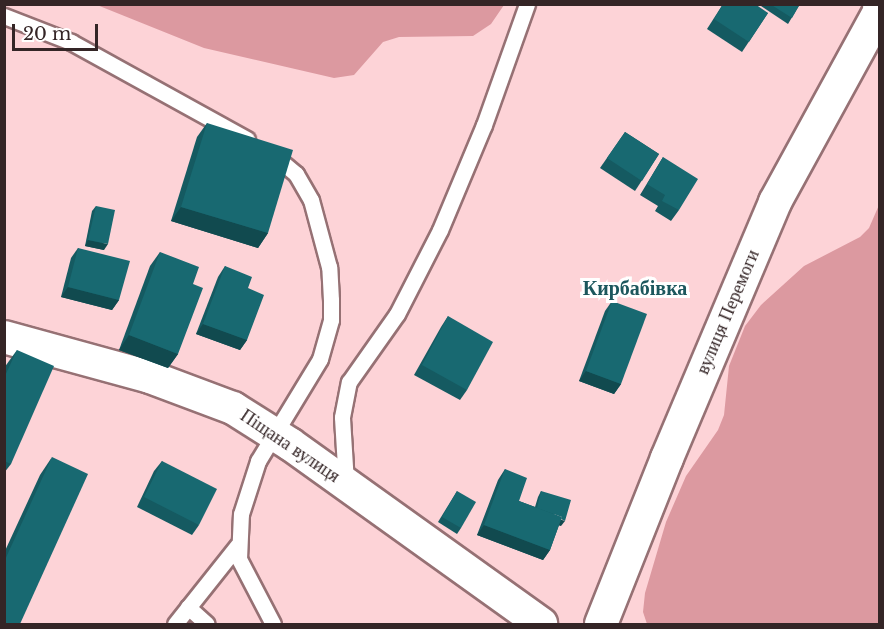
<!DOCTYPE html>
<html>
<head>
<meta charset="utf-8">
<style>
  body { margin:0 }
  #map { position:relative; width:884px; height:629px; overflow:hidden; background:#fdd3d7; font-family:"Libre Baskerville",serif }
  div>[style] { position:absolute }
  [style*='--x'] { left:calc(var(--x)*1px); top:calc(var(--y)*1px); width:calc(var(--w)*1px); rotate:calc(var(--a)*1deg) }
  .green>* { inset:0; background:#dc99a0 }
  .roads { filter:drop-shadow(2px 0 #967174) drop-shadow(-2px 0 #967174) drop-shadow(0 2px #967174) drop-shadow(0 -2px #967174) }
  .service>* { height:15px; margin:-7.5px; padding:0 7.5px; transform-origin:7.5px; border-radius:7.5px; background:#fff }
  .minor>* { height:32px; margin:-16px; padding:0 16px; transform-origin:16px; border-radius:16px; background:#fff }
  .tertiary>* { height:33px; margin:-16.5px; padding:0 16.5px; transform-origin:16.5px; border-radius:16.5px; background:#fff }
  .wall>* { inset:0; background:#155a61 }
  .shaded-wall>* { inset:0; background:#114a4f }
  .building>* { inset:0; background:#186971 }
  span { translate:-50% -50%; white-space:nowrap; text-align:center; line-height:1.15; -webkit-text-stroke:6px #fff; paint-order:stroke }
  .street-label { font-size:18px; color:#342526 }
  .neighbourhood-label { font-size:20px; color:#1c575d; font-weight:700 }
  .frame { position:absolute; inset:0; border:6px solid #342526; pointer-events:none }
  .scale { position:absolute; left:12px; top:24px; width:86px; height:27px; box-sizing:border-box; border:3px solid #342526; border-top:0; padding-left:8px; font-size:18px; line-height:21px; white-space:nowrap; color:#342526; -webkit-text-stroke:4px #fff; paint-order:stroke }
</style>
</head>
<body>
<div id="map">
  <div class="green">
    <i style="clip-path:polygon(97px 5px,504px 5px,491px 24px,473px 36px,399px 37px,383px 42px,354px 75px,334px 78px,204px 48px)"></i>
    <i style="clip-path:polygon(879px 205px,879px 624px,647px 624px,643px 612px,645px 593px,666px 522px,686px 476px,718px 430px,724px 415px,729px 366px,745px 326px,761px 305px,804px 266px,860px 237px,869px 228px)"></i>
  </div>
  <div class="roads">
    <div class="service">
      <i style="--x:4;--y:16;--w:72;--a:21.2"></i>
      <i style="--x:71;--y:42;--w:201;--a:28.9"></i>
      <i style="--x:346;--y:483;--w:66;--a:-93.5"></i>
      <i style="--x:342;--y:417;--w:36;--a:-79"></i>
      <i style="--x:349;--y:382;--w:83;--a:-54.8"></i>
      <i style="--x:397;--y:314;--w:94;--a:-62.9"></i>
      <i style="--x:440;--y:230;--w:114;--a:-67.3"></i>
      <i style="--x:484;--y:125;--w:128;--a:-70.4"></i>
      <i style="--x:188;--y:607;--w:25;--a:42"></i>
      <i style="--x:175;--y:624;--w:100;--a:-51.5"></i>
      <i style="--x:273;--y:624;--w:73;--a:-117.6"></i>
      <i style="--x:239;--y:559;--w:45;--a:-87.5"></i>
      <i style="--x:241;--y:514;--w:56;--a:-72.2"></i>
      <i style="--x:258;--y:461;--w:119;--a:-58.7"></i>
      <i style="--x:320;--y:359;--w:41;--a:-74.2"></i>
      <i style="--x:331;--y:320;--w:20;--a:-90"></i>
      <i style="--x:331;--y:300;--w:33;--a:-93"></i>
      <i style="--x:329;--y:267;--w:69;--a:-105"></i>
      <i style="--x:311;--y:200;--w:30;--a:-120"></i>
      <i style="--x:296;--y:174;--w:30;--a:-140"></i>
    </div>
    <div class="minor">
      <i style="--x:4;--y:337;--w:151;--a:15.3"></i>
      <i style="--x:150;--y:377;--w:89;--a:20.5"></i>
      <i style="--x:233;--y:408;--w:67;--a:32.3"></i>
      <i style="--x:290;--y:444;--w:309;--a:35.6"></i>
      <i style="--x:601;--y:624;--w:179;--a:-68.3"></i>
      <i style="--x:667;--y:458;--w:278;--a:-67.1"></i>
      <i style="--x:775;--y:202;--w:219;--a:-61.3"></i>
    </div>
    <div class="tertiary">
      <i style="--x:879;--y:4;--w:2;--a:63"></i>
    </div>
  </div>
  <div class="wall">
    <i style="clip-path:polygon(723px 4px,768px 13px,742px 52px,707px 29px)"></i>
    <i style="clip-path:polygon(758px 4px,800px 4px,788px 24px)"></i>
    <i style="clip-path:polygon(207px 123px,268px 233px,258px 248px,171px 221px,197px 137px)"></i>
    <i style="clip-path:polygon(625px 132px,659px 154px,635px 191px,600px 168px)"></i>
    <i style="clip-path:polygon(663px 157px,679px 210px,671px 221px,655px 211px,658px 206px,640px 195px)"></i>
    <i style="clip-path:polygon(96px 206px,104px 250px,85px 246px,92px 211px)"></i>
    <i style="clip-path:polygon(78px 248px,119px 300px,112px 310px,61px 297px,71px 258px)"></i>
    <i style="clip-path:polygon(160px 252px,178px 354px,168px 368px,119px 350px,150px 266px)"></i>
    <i style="clip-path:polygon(225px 266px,248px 288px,247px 340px,240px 350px,196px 334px,218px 277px)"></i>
    <i style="clip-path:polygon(612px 301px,621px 384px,614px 394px,579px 381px,605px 311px)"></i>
    <i style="clip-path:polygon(448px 316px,467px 390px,460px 400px,414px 375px,441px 327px)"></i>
    <i style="clip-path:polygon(17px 350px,11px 464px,4px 473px,4px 368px)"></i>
    <i style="clip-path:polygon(52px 457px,4px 624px,4px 553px,40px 475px)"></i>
    <i style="clip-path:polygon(162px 461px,199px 525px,192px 535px,137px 507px,154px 471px)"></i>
    <i style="clip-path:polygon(505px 469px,519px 501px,535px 507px,538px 497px,541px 491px,561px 526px,559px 525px,550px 550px,543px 560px,477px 535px,498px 480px)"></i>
    <i style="clip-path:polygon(457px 491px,461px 528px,457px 534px,438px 522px)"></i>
  </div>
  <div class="shaded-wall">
    <i style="clip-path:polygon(181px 207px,268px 233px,258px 248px,171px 221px)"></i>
    <i style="clip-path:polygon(88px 240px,108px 244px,104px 250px,85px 246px)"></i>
    <i style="clip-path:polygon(68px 287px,119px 300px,112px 310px,61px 297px)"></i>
    <i style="clip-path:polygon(203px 324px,247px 340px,240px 350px,196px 334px)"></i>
    <i style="clip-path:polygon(129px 335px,178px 354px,168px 368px,119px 350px)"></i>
    <i style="clip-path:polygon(586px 371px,621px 384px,614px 394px,579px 381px)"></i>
    <i style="clip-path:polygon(535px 511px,565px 521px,561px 526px,532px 517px)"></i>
    <i style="clip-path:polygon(484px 525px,550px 550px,543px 560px,477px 535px)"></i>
  </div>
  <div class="building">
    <i style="clip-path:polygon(723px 4px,755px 4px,768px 13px,749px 42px,714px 19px)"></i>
    <i style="clip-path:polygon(770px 4px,800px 4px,792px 18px)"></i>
    <i style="clip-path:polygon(207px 123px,293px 150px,268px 233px,181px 207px)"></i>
    <i style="clip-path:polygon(625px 132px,659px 154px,642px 181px,607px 158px)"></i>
    <i style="clip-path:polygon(663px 157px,698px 179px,679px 210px,662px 201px,665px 195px,647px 184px)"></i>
    <i style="clip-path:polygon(96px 206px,115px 210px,108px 244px,88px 240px)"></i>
    <i style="clip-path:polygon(78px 248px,130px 261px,119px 300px,68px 287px)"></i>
    <i style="clip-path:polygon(160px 252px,199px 267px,193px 284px,203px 288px,178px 354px,129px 335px)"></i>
    <i style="clip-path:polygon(225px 266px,252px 277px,248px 288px,264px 295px,247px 340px,203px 324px)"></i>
    <i style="clip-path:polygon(612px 301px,647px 314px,621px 384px,586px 371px)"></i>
    <i style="clip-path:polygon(448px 316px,493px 342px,467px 390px,422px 365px)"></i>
    <i style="clip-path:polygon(17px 350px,54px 366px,11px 464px,4px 461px,4px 378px)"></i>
    <i style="clip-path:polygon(52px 457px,88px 474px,20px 624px,4px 624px,4px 562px)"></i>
    <i style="clip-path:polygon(162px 461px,217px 489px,199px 525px,144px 497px)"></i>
    <i style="clip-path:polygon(505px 469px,527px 478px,519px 501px,562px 517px,550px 550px,484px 525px)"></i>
    <i style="clip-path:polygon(457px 491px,476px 502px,461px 528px,442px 517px)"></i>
    <i style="clip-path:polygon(541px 491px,571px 500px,565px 521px,561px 519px,562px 517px,537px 508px)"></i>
  </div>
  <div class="street-label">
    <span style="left:728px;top:312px;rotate:-67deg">вулиця Перемоги</span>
    <span style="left:290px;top:446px;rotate:34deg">Піщана вулиця</span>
  </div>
  <div class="neighbourhood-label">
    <span style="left:635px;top:288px">Кирбабівка</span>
  </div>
  <div class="frame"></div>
  <div class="scale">20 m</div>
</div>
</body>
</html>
